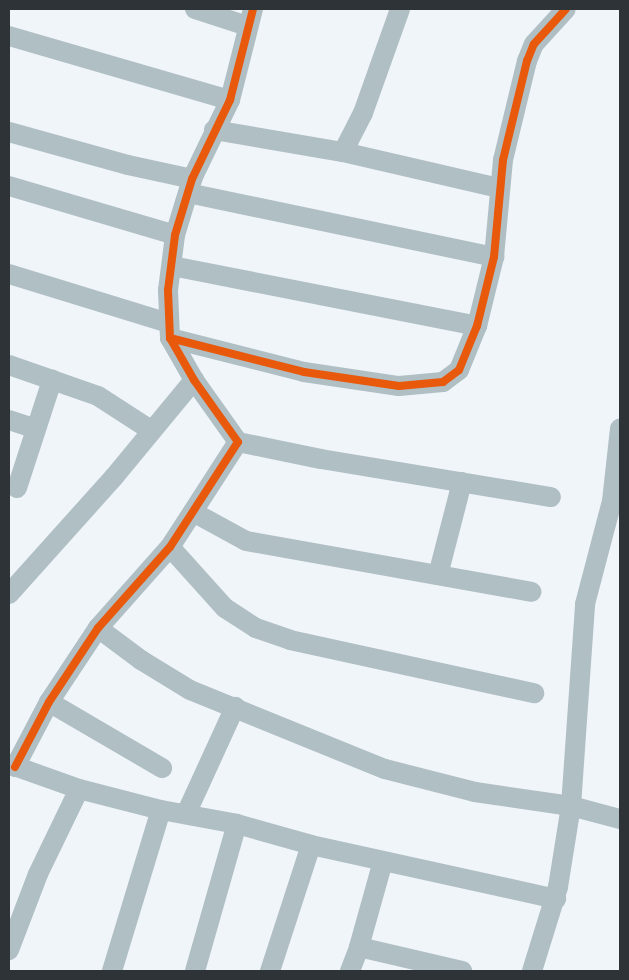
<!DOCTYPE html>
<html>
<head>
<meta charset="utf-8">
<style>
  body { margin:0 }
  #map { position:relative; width:629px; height:980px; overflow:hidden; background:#f0f5fa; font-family:Barlow,sans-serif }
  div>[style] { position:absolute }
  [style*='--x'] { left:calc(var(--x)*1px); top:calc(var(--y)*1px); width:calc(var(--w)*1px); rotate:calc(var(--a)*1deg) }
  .minor>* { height:20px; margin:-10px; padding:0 10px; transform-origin:10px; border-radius:10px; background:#b0bfc4 }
  .cycleway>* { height:8px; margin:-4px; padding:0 4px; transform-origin:4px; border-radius:4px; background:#e8590c }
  span { translate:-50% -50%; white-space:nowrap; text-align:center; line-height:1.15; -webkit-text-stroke:4.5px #fff; paint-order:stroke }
  .frame { position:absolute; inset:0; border:10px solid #2e3338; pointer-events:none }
</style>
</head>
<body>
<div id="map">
  <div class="minor">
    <i style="--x:195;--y:9;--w:55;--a:18.1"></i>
    <i style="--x:9;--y:36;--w:230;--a:16.2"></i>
    <i style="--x:214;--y:130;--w:131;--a:9.7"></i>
    <i style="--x:343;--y:152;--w:160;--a:13"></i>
    <i style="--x:9;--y:132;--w:123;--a:15.5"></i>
    <i style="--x:128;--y:165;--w:66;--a:12.3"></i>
    <i style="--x:343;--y:152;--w:44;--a:-62.9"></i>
    <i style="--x:363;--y:113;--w:110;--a:-70.4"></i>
    <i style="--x:9;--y:186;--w:173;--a:16.4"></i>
    <i style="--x:188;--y:193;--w:313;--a:11.8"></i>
    <i style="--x:172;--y:266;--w:311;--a:11.1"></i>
    <i style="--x:9;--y:274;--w:166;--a:17.1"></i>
    <i style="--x:170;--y:338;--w:138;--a:14.2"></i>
    <i style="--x:304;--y:372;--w:96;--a:8.4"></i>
    <i style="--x:399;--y:386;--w:44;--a:-5.2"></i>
    <i style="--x:443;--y:382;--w:20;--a:-37"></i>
    <i style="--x:459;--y:370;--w:48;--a:-67.8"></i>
    <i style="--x:477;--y:326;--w:71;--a:-76.2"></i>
    <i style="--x:494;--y:257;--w:97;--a:-84.7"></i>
    <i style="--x:503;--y:160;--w:102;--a:-76.4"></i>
    <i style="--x:527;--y:61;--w:18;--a:-68"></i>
    <i style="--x:534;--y:44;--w:47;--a:-47.6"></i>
    <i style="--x:9;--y:365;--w:94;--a:19.2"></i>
    <i style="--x:98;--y:396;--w:64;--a:32.9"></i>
    <i style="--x:9;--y:420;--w:28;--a:18"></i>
    <i style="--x:238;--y:442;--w:85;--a:11.6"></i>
    <i style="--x:321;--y:459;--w:233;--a:9.4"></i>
    <i style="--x:17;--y:488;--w:114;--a:-72"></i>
    <i style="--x:193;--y:512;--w:60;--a:28.7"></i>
    <i style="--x:246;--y:541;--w:290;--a:10.1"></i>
    <i style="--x:170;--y:547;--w:82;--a:48"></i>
    <i style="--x:225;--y:608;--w:37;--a:33"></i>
    <i style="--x:256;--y:628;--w:36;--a:19"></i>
    <i style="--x:290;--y:640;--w:250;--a:12.3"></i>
    <i style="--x:438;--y:575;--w:96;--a:-75.5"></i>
    <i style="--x:9;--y:594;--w:157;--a:-48.1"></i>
    <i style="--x:114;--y:477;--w:126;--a:-50.5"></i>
    <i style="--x:98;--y:628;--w:54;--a:36.7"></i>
    <i style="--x:141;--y:660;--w:57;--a:31.5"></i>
    <i style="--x:190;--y:690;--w:210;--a:22.1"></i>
    <i style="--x:385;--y:769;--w:93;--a:14.3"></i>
    <i style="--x:475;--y:792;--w:97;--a:8.3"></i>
    <i style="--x:571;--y:806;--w:51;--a:14.9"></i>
    <i style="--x:49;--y:702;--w:131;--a:30.3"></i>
    <i style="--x:9;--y:764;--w:74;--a:19.7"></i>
    <i style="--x:79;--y:789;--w:85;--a:14.4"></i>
    <i style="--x:161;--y:810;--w:77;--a:10.4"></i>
    <i style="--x:237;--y:824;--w:77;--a:15.8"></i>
    <i style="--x:311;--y:845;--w:133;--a:108"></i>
    <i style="--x:15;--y:767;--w:73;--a:-62.4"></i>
    <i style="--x:49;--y:702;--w:89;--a:-56.5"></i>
    <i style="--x:98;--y:628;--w:108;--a:-48.4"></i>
    <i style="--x:170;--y:547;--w:125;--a:-57.1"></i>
    <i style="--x:238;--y:442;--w:76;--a:-125.4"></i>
    <i style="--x:194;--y:380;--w:48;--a:-119.7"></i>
    <i style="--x:170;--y:338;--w:48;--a:-92.4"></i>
    <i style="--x:168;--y:290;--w:55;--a:-82.7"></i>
    <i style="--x:175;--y:235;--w:59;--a:-73.1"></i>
    <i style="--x:192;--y:179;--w:88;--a:-64.3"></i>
    <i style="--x:230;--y:100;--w:94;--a:-75.8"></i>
    <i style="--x:186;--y:814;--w:118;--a:-65.4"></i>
    <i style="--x:311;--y:845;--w:251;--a:12.4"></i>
    <i style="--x:359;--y:947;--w:89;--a:-74.4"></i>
    <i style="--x:9;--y:950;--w:81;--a:-69.1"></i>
    <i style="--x:38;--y:874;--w:94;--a:-64.2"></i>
    <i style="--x:112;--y:971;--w:168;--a:-73.1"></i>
    <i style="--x:195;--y:971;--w:153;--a:-74.1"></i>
    <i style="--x:350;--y:971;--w:26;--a:-69"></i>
    <i style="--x:359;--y:947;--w:106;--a:13.1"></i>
    <i style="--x:532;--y:971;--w:88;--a:-72.8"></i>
    <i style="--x:558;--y:887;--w:82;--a:-80.9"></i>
    <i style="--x:571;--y:806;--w:202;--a:-86"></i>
    <i style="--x:585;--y:604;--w:106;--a:-75.3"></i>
    <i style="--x:612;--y:501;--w:73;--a:-83.7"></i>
  </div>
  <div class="cycleway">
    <i style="--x:170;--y:338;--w:138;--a:14.2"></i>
    <i style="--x:304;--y:372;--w:96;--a:8.4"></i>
    <i style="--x:399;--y:386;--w:44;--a:-5.2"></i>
    <i style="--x:443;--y:382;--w:20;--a:-37"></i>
    <i style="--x:459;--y:370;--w:48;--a:-67.8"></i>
    <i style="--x:477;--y:326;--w:71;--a:-76.2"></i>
    <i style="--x:494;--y:257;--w:97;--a:-84.7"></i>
    <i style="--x:503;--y:160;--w:102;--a:-76.4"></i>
    <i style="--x:527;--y:61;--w:18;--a:-68"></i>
    <i style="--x:534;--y:44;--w:47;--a:-47.6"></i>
    <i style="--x:15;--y:767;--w:73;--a:-62.4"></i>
    <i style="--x:49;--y:702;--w:89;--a:-56.5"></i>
    <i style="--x:98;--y:628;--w:108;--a:-48.4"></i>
    <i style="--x:170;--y:547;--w:125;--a:-57.1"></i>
    <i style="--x:238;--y:442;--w:76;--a:-125.4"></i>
    <i style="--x:194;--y:380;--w:48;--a:-119.7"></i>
    <i style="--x:170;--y:338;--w:48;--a:-92.4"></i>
    <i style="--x:168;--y:290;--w:55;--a:-82.7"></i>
    <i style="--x:175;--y:235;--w:59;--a:-73.1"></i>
    <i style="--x:192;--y:179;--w:88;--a:-64.3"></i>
    <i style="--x:230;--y:100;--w:94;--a:-75.8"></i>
  </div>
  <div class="frame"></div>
</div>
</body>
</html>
